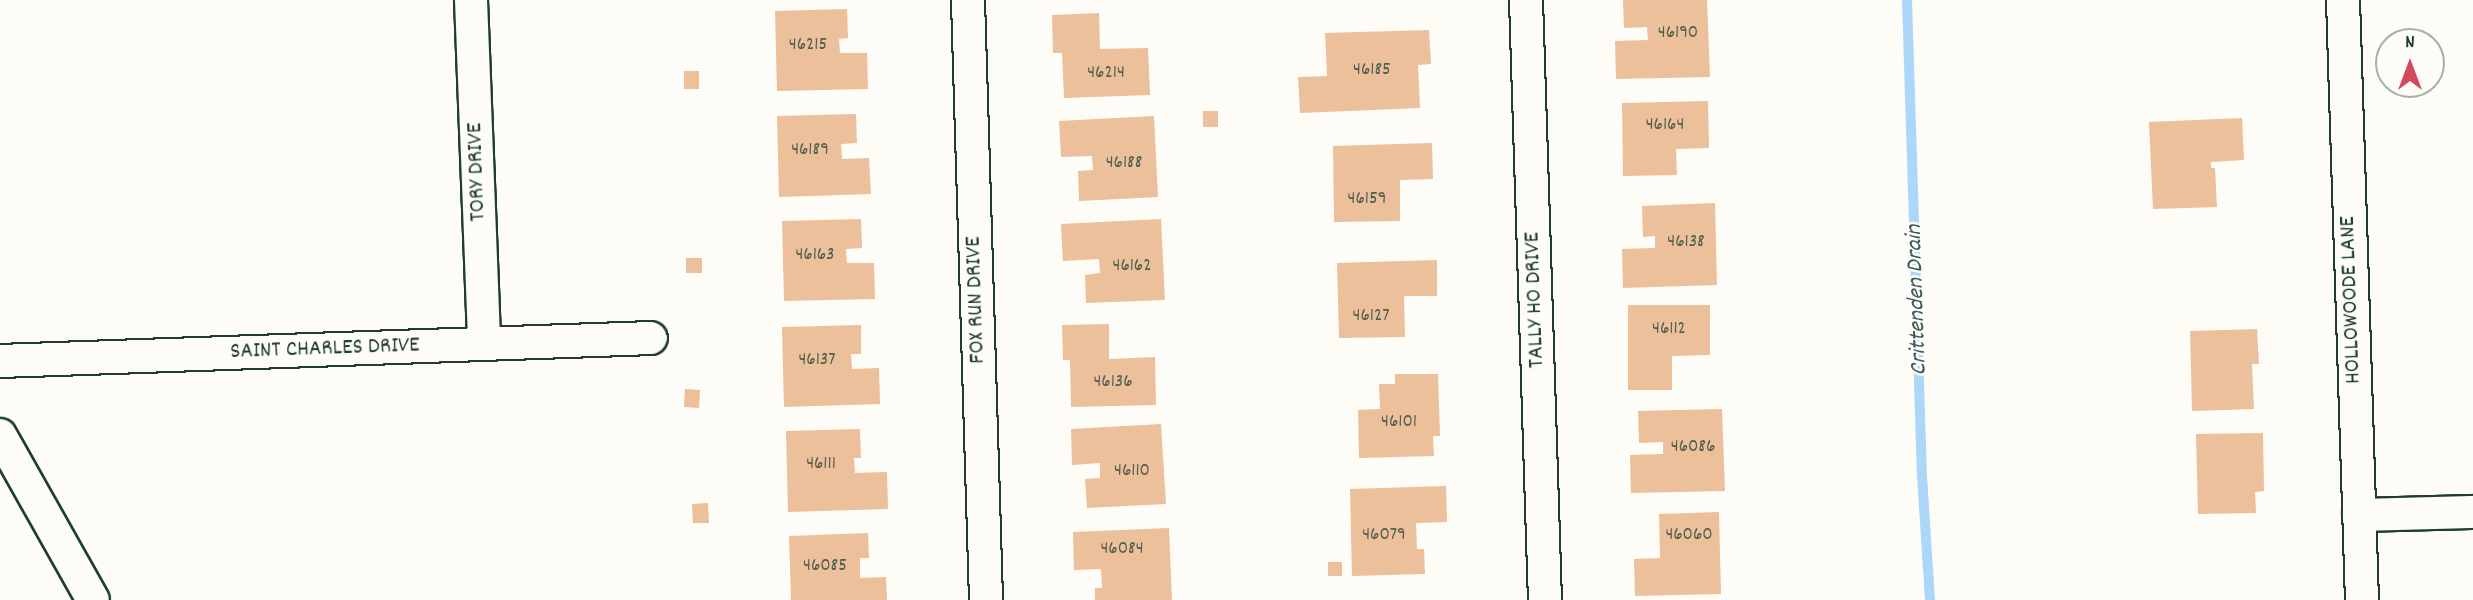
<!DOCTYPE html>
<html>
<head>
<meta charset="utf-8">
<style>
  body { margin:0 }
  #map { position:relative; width:2473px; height:600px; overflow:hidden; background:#fdfcf7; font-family:Dekko,sans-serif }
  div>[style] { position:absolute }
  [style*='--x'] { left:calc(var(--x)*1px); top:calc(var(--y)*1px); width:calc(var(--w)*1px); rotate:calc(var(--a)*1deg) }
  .stream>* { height:10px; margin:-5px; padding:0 5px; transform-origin:5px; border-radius:5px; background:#add7f8 }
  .building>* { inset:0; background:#ebc09b }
  .roads { filter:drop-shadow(2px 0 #1f3d34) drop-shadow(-2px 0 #1f3d34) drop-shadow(0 2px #1f3d34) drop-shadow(0 -2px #1f3d34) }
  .minor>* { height:32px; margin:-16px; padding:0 16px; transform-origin:16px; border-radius:16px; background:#fdfcf7 }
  span { translate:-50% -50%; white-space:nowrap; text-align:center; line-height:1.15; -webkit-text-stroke:5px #fdfcf7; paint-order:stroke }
  .number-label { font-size:19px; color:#525e4e }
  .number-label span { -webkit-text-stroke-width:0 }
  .street-label { font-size:23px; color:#1f3d34 }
  .water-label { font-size:24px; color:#3b5c5b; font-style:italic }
  .north { position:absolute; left:2375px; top:28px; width:70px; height:70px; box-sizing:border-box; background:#fdfcf7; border:2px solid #a4b0a9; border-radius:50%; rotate:0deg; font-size:19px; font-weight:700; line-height:28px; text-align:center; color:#1f3d34 }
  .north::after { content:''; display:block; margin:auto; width:24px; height:32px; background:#d1495b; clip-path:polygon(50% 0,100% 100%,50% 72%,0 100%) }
</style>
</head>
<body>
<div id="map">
  <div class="stream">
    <i style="--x:1907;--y:0;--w:476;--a:88.2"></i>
    <i style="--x:1922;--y:476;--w:124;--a:86.3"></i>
  </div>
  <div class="building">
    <i style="clip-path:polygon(1623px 0,1707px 0,1710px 77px,1616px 79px,1615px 41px,1648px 40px,1647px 27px,1624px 28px)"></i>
    <i style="clip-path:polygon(847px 9px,848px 38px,839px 39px,840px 53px,867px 53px,868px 89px,777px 91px,775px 11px)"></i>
    <i style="clip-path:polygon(1099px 13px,1100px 49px,1148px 48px,1150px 95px,1064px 98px,1062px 53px,1053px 53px,1052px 15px)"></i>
    <i style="clip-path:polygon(1429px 30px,1431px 64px,1418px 65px,1420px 108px,1300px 113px,1298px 77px,1327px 76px,1325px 33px)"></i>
    <i style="clip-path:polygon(684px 71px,699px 71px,699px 89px,684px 89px)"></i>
    <i style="clip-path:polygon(1708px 101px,1709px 148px,1676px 149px,1677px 175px,1623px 176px,1622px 103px)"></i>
    <i style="clip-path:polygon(1203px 111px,1218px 111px,1218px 127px,1203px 127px)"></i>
    <i style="clip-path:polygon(856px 114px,857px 143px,841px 144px,842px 159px,869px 158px,871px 194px,779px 197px,777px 116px)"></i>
    <i style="clip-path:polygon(1154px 116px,1158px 197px,1079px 201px,1078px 171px,1093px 170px,1092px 156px,1061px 157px,1059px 121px)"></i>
    <i style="clip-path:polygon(2242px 118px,2244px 160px,2211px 162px,2211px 168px,2215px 168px,2217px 207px,2153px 209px,2149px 122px)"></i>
    <i style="clip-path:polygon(1432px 143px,1433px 179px,1400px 180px,1400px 221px,1334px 222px,1333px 146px)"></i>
    <i style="clip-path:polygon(1715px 203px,1717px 285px,1623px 288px,1622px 249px,1655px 248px,1655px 236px,1643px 237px,1642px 206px)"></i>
    <i style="clip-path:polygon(861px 219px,862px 248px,846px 249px,847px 263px,874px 263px,875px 299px,784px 301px,782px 221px)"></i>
    <i style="clip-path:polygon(1161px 219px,1165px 300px,1086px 303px,1085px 275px,1100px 273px,1099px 259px,1063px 261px,1061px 224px)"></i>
    <i style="clip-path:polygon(686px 258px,702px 258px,702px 273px,686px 273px)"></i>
    <i style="clip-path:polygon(1437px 260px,1437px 296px,1404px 296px,1405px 337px,1339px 338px,1337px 263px)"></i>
    <i style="clip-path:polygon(1628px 305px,1710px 305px,1710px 355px,1672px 356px,1672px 390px,1628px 390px)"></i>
    <i style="clip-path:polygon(1109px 324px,1109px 359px,1155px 357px,1156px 405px,1071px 407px,1070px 360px,1063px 360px,1062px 325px)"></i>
    <i style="clip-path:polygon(861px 325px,861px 354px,851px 354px,852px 369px,879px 368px,880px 404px,784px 407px,782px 327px)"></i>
    <i style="clip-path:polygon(2257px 329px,2259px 364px,2252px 364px,2254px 409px,2192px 411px,2190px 331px)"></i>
    <i style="clip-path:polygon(1395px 374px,1438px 374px,1440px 436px,1433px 436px,1434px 456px,1359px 458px,1358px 410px,1380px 409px,1379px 384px,1395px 384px)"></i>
    <i style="clip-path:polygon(685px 389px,700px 390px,699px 408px,684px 407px)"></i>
    <i style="clip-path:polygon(1722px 409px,1725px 491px,1631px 493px,1630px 455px,1663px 454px,1663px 442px,1639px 443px,1638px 411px)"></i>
    <i style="clip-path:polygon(1161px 424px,1166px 504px,1087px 508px,1085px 479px,1100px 478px,1100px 463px,1072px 465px,1071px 429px)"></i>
    <i style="clip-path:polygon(860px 429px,861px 458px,854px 458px,855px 473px,887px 472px,888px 509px,788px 512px,786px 431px)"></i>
    <i style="clip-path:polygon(2263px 433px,2264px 491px,2255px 492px,2256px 513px,2198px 514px,2196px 434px)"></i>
    <i style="clip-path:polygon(1446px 486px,1447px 522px,1416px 523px,1417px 549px,1424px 549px,1425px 574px,1352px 576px,1350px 489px)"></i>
    <i style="clip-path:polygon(708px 503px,709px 523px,693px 523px,692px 504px)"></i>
    <i style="clip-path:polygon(1719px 512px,1721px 594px,1635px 596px,1634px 559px,1660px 558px,1659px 514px)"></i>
    <i style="clip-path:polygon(1169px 528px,1172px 600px,1095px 600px,1095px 588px,1102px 588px,1101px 569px,1074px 570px,1073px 532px)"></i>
    <i style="clip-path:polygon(868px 533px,869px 558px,860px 558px,860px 578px,886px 577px,887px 600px,791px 600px,789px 536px)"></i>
    <i style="clip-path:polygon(1328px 562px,1342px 562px,1342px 576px,1328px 576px)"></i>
  </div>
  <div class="roads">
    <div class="minor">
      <i style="--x:471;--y:0;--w:344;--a:87.8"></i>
      <i style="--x:968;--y:0;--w:600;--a:88.28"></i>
      <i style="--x:1526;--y:0;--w:600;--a:88.19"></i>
      <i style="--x:2343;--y:0;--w:600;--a:88.19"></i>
      <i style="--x:0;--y:361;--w:651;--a:-2.02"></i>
      <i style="--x:0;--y:435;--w:189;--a:60.6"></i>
      <i style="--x:2359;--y:515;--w:114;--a:-1.5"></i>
    </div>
  </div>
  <div class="number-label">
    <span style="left:1678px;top:34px">46190</span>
    <span style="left:808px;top:46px">46215</span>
    <span style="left:1372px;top:71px">46185</span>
    <span style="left:1106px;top:74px">46214</span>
    <span style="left:1665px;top:126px">46164</span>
    <span style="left:810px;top:151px">46189</span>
    <span style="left:1124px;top:164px">46188</span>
    <span style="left:1367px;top:200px">46159</span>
    <span style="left:1686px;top:243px">46138</span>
    <span style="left:815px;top:256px">46163</span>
    <span style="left:1132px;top:267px">46162</span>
    <span style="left:1371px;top:317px">46127</span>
    <span style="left:1669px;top:330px">46112</span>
    <span style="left:817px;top:361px">46137</span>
    <span style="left:1113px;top:383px">46136</span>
    <span style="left:1399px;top:423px">46101</span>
    <span style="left:1693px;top:448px">46086</span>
    <span style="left:821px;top:465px">46111</span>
    <span style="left:1132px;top:472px">46110</span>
    <span style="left:1384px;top:536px">46079</span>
    <span style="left:1689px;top:536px">46060</span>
    <span style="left:1122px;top:550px">46084</span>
    <span style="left:825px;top:567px">46085</span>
  </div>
  <div class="street-label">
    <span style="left:478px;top:172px;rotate:-92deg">TORY DRIVE</span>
    <span style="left:977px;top:300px;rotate:-92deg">FOX RUN DRIVE</span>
    <span style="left:1536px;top:300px;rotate:-92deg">TALLY HO DRIVE</span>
    <span style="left:2352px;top:300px;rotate:-92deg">HOLLOWOODE LANE</span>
    <span style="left:325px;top:350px;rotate:-2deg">SAINT CHARLES DRIVE</span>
  </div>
  <div class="water-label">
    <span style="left:1918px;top:300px;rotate:-92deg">Crittenden Drain</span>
  </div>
  <div class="north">N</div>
</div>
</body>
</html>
